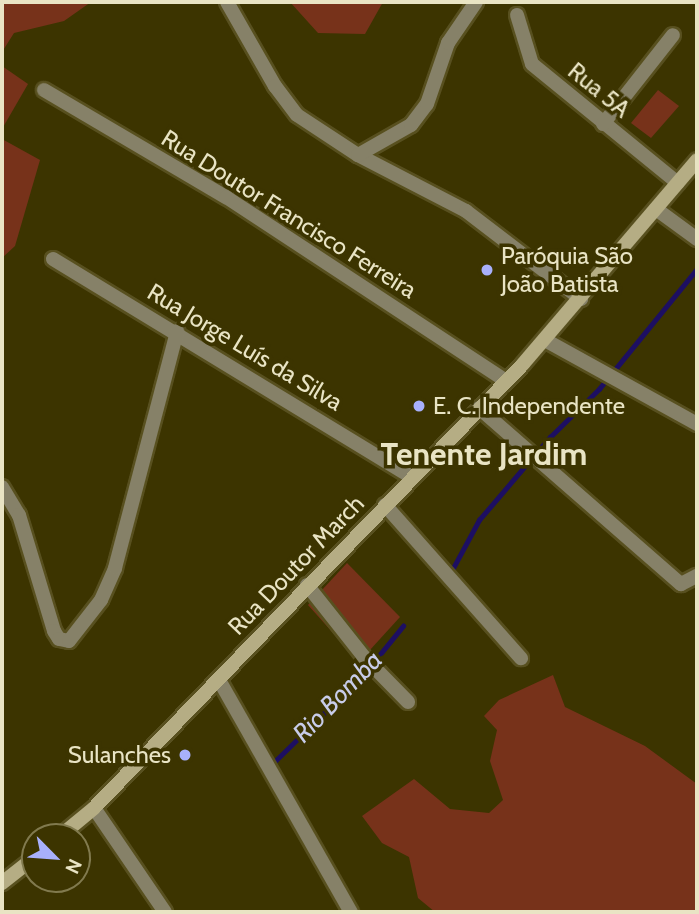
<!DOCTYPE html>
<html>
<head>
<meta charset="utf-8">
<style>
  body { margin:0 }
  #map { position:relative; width:699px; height:914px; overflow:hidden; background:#3c3400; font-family:Cabin,sans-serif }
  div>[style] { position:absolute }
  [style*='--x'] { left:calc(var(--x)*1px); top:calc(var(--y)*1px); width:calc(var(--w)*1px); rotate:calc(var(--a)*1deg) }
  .green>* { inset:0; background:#77321a }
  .stream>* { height:4.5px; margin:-2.25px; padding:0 2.25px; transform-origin:2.25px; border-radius:2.25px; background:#1d0f62 }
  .roads { filter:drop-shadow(2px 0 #58501f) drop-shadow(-2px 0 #58501f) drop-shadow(0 2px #58501f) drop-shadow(0 -2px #58501f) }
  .street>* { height:14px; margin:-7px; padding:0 7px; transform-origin:7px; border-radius:7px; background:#868168 }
  .secondary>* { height:14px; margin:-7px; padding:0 7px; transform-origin:7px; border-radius:7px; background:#b5ad84 }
  .dots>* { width:19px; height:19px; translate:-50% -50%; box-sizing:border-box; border:4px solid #3c3400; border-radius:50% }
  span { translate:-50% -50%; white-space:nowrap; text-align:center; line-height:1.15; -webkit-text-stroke:7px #3c3400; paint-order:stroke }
  .street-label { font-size:24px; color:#e9e4c4 }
  .poi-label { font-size:24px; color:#e9e4c4 }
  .left { translate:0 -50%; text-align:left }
  .right { translate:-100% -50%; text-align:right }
  .water-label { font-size:26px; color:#c8cce9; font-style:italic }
  .district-label { font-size:32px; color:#e9e4c4; font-weight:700 }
  .frame { position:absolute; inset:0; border:4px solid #e9e4c4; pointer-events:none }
  .north { position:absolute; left:21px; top:823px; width:70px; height:70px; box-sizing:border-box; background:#3c3400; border:2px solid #817a4e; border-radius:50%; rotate:115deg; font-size:19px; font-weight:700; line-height:28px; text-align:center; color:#e9e4c4 }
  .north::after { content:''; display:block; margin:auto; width:24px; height:32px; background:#a8b0fc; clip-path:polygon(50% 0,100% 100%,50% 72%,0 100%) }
</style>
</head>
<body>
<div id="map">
  <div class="green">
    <i style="clip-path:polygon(2px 2px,91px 2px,64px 21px,14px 33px,2px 52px)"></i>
    <i style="clip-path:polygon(290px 2px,383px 2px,365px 34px,318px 33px)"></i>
    <i style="clip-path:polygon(2px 66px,28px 84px,2px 129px)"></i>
    <i style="clip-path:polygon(658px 90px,679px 106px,651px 138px,631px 123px)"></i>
    <i style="clip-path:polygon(2px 139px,40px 160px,15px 246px,2px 258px)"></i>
    <i style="clip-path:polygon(347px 563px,400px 617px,359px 662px,308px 605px)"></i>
    <i style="clip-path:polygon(553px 675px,565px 707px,645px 746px,697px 784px,697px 912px,435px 912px,418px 898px,409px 857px,382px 843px,362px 816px,414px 779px,450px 809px,489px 813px,503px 800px,490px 761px,497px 730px,484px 716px,499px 700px)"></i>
  </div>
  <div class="stream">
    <i style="--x:452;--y:570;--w:57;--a:-61.6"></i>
    <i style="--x:479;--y:520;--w:109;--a:-49.5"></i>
    <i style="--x:550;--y:437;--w:69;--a:-44.4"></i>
    <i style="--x:599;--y:389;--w:155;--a:-50.8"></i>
    <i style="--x:271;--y:765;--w:130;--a:-44.4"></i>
    <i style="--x:364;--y:674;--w:62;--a:-50.9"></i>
  </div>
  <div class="roads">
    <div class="street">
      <i style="--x:227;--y:2;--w:97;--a:60.3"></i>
      <i style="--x:275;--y:86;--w:36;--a:53"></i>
      <i style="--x:297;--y:115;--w:73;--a:33.3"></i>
      <i style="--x:358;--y:155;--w:122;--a:27.4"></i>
      <i style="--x:466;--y:211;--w:145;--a:37.4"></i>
      <i style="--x:517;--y:15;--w:51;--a:73"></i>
      <i style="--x:532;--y:64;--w:188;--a:39.2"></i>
      <i style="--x:44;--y:90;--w:211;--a:30.5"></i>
      <i style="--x:226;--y:197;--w:335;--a:33.3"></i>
      <i style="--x:603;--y:124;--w:113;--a:-51.8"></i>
      <i style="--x:358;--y:155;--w:61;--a:-29.5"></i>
      <i style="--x:411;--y:125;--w:26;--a:-53"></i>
      <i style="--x:427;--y:104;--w:65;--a:-71"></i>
      <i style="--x:448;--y:43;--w:50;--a:-55.7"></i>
      <i style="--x:656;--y:209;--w:51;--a:36.2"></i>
      <i style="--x:53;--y:259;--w:420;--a:31.3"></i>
      <i style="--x:545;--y:340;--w:174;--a:28.9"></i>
      <i style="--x:479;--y:408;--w:268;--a:41.1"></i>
      <i style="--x:681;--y:584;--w:18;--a:-27"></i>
      <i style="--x:2;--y:487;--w:33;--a:59"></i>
      <i style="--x:19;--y:515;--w:121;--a:73.2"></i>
      <i style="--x:54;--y:631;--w:9;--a:58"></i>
      <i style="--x:59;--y:639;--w:10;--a:11"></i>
      <i style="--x:69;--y:641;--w:52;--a:-52"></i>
      <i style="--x:101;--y:600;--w:35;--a:-66"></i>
      <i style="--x:115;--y:568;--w:245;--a:-75.3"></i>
      <i style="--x:385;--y:505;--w:205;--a:48.4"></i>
      <i style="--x:307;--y:585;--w:92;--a:51.6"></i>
      <i style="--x:364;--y:657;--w:63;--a:45.6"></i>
      <i style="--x:219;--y:680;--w:267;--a:60.4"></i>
      <i style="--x:94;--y:808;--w:126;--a:55.7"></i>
    </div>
    <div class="secondary">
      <i style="--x:59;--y:837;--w:45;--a:-39.6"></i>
      <i style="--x:94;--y:808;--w:617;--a:-45.98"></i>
      <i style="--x:523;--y:364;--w:268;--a:-49.5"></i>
      <i style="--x:2;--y:883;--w:42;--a:-38.2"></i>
    </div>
  </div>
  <div class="dots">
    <i style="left:487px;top:270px;background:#a8b0fc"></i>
    <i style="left:419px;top:406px;background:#a8b0fc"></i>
    <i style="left:185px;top:755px;background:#a8b0fc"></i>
  </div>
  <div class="street-label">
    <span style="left:599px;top:90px;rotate:39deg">Rua 5A</span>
    <span style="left:289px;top:214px;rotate:32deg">Rua Doutor Francisco Ferreira</span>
    <span style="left:245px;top:347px;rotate:31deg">Rua Jorge Luís da Silva</span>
    <span style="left:296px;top:565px;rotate:-46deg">Rua Doutor March</span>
  </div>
  <div class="poi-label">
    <span class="left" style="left:501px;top:270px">Paróquia São<br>João Batista</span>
    <span class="left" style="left:433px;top:406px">E. C. Independente</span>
    <span class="right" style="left:171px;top:755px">Sulanches</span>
  </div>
  <div class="water-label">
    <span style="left:338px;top:697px;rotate:-46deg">Rio Bomba</span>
  </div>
  <div class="district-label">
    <span style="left:484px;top:454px">Tenente Jardim</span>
  </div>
  <div class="frame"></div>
  <div class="north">N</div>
</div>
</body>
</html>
